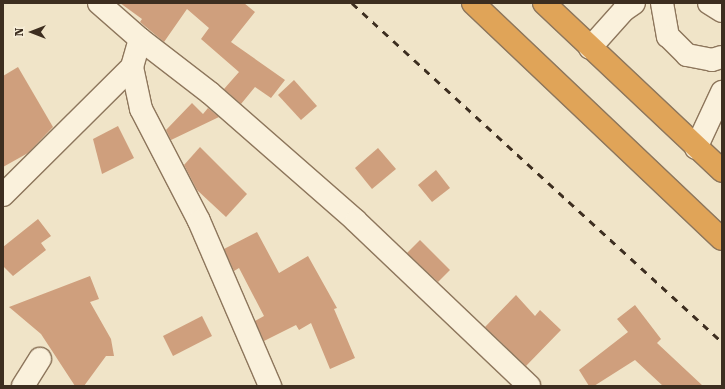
<!DOCTYPE html>
<html>
<head>
<meta charset="utf-8">
<style>
  body { margin:0 }
  #map { position:relative; width:725px; height:389px; overflow:hidden; background:#f0e4c8; font-family:"Roboto Serif",serif }
  div>[style] { position:absolute }
  [style*='--x'] { left:calc(var(--x)*1px); top:calc(var(--y)*1px); width:calc(var(--w)*1px); rotate:calc(var(--a)*1deg) }
  .building>* { inset:0; background:#cf9f7d }
  .roads { filter:drop-shadow(1px 0 #8d765c) drop-shadow(-1px 0 #8d765c) drop-shadow(0 1px #8d765c) drop-shadow(0 -1px #8d765c) }
  .minor>* { height:22px; margin:-11px; padding:0 11px; transform-origin:11px; border-radius:11px; background:#faf1dc }
  .highway>* { height:22px; margin:-11px; padding:0 11px; transform-origin:11px; border-radius:11px; background:#e0a458 }
  .rail>* { height:3px; margin-top:-1.5px; transform-origin:0; background:repeating-linear-gradient(90deg,#3d2e20 0 7px,transparent 0 14px) }
  span { translate:-50% -50%; white-space:nowrap; text-align:center; line-height:1.15; -webkit-text-stroke:3.5px #f7eed8; paint-order:stroke }
  .frame { position:absolute; inset:0; border:4px solid #3d2e20; pointer-events:none }
  .north { position:absolute; left:12px; top:12px; width:40px; height:40px; -webkit-text-stroke:3px #f7eed8; paint-order:stroke; rotate:270deg; font-size:11px; font-weight:700; line-height:16px; text-align:center; color:#3d2e20 }
  .north::after { content:''; display:block; margin:auto; width:14px; height:18px; background:#3d2e20; clip-path:polygon(50% 0,100% 100%,50% 72%,0 100%) }
</style>
</head>
<body>
<div id="map">
  <div class="building">
    <i style="clip-path:polygon(120px 3px,244px 3px,255px 12px,231px 42px,285px 80px,271px 98px,255px 87px,241px 104px,224px 89px,239px 72px,201px 39px,209px 28px,187px 9px,164px 42px,140px 22px,142px 19px)"></i>
    <i style="clip-path:polygon(18px 67px,53px 127px,28px 153px,3px 167px,3px 76px)"></i>
    <i style="clip-path:polygon(294px 80px,317px 106px,301px 120px,278px 95px)"></i>
    <i style="clip-path:polygon(192px 103px,203px 114px,208px 108px,219px 117px,171px 140px,166px 130px)"></i>
    <i style="clip-path:polygon(118px 126px,134px 158px,102px 174px,93px 139px)"></i>
    <i style="clip-path:polygon(200px 147px,247px 194px,226px 217px,197px 190px,184px 165px)"></i>
    <i style="clip-path:polygon(378px 148px,396px 169px,372px 189px,355px 168px)"></i>
    <i style="clip-path:polygon(436px 170px,450px 188px,432px 202px,418px 185px)"></i>
    <i style="clip-path:polygon(38px 219px,51px 236px,41px 243px,46px 250px,13px 276px,3px 266px,3px 247px)"></i>
    <i style="clip-path:polygon(257px 232px,279px 273px,308px 256px,337px 308px,334px 309px,355px 358px,330px 369px,311px 323px,299px 330px,296px 325px,264px 341px,255px 321px,264px 316px,239px 268px,234px 271px,224px 249px)"></i>
    <i style="clip-path:polygon(420px 240px,450px 270px,438px 282px,407px 253px)"></i>
    <i style="clip-path:polygon(90px 276px,99px 299px,90px 302px,111px 339px,114px 356px,106px 356px,84px 386px,75px 386px,41px 334px,9px 307px)"></i>
    <i style="clip-path:polygon(516px 295px,535px 316px,540px 310px,561px 330px,526px 366px,485px 327px)"></i>
    <i style="clip-path:polygon(635px 305px,661px 339px,657px 343px,703px 386px,663px 386px,635px 360px,594px 386px,589px 386px,579px 370px,628px 332px,617px 319px)"></i>
    <i style="clip-path:polygon(202px 316px,212px 336px,173px 356px,163px 336px)"></i>
  </div>
  <div class="roads">
    <div class="minor">
      <i style="--x:99;--y:3;--w:55;--a:41.3"></i>
      <i style="--x:140;--y:39;--w:88;--a:37.6"></i>
      <i style="--x:210;--y:93;--w:194;--a:41.2"></i>
      <i style="--x:356;--y:221;--w:239;--a:43.6"></i>
      <i style="--x:662;--y:3;--w:34;--a:80"></i>
      <i style="--x:668;--y:36;--w:27;--a:45"></i>
      <i style="--x:687;--y:55;--w:25;--a:11"></i>
      <i style="--x:712;--y:60;--w:10;--a:-17"></i>
      <i style="--x:709;--y:3;--w:15;--a:32"></i>
      <i style="--x:140;--y:39;--w:29;--a:106"></i>
      <i style="--x:132;--y:67;--w:43;--a:77.9"></i>
      <i style="--x:141;--y:109;--w:126;--a:62.6"></i>
      <i style="--x:199;--y:221;--w:180;--a:66.7"></i>
      <i style="--x:590;--y:48;--w:51;--a:-48.2"></i>
      <i style="--x:624;--y:10;--w:12;--a:-35"></i>
      <i style="--x:696;--y:148;--w:62;--a:-65.1"></i>
      <i style="--x:3;--y:195;--w:182;--a:-44.8"></i>
      <i style="--x:23;--y:386;--w:32;--a:-58"></i>
    </div>
    <div class="highway">
      <i style="--x:473;--y:3;--w:343;--a:43.5"></i>
      <i style="--x:544;--y:3;--w:245;--a:43.3"></i>
    </div>
  </div>
  <div class="rail">
    <i style="--x:352;--y:3;--w:502;--a:42.5"></i>
  </div>
  <div class="frame"></div>
  <div class="north">N</div>
</div>
</body>
</html>
